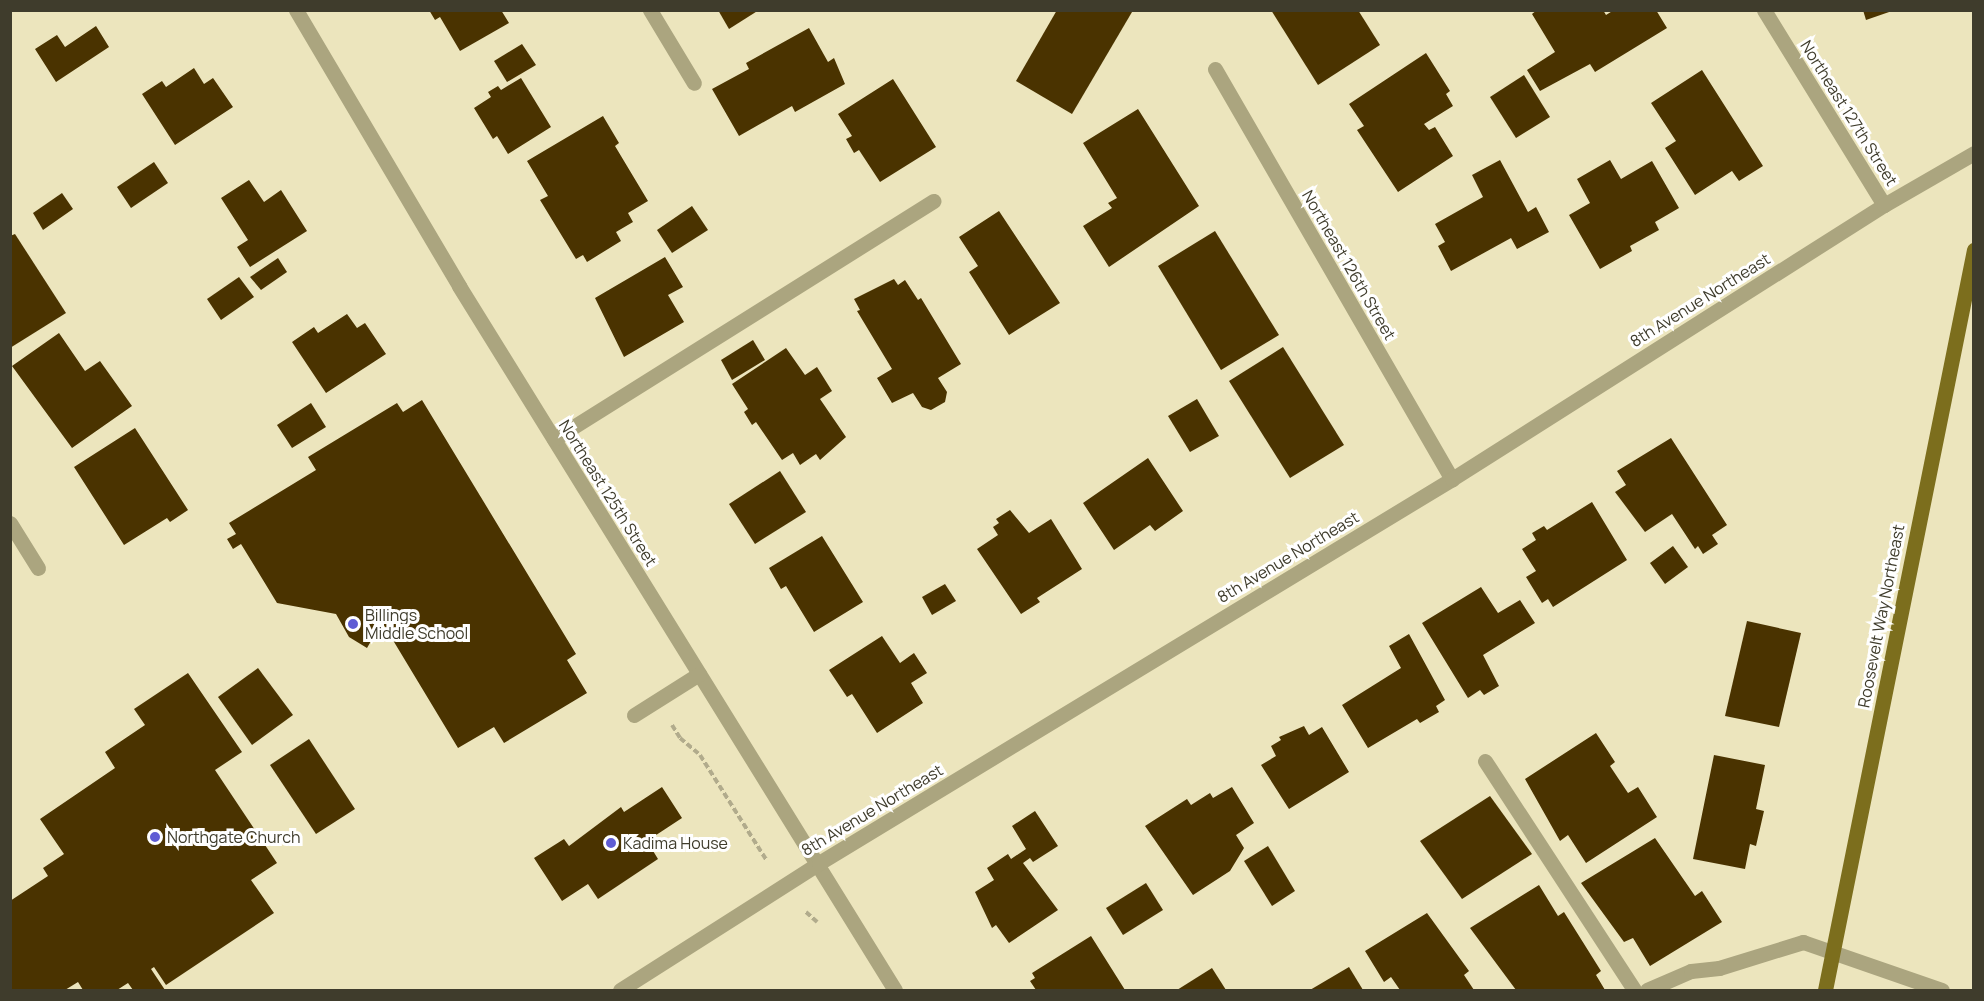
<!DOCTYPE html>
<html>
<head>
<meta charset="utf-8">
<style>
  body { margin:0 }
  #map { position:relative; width:1984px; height:1001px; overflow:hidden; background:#ece5bd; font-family:Manrope,sans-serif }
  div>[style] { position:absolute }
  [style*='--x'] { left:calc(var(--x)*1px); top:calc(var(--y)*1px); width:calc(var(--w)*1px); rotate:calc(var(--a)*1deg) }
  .building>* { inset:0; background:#4a3300 }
  .path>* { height:4px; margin-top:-2px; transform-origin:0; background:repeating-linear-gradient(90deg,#b1ab8c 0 6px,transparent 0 9px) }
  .minor>* { height:15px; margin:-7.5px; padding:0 7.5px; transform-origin:7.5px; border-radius:7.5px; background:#aba57f }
  .major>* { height:15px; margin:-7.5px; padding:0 7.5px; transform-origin:7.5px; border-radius:7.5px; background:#7c6e1d }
  .dots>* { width:16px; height:16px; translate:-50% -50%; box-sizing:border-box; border:3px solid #fff; border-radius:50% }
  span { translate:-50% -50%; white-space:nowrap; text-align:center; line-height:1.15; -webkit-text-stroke:6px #fff; paint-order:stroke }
  .street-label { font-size:16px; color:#3f3c2c }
  .poi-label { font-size:16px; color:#3f3c2c }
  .left { translate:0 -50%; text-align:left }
  .frame { position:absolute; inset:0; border:12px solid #3f3c2c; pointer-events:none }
</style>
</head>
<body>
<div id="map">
  <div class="building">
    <i style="clip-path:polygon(429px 10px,501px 10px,509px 23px,460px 51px,440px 17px,435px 20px)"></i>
    <i style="clip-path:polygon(718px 10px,759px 10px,729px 29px)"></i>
    <i style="clip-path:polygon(1057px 10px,1132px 12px,1072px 114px,1016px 81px)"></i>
    <i style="clip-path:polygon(1271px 10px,1358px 10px,1380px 45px,1318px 85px)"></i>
    <i style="clip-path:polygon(1537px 10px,1603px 10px,1606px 15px,1614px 10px,1656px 10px,1667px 28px,1595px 72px,1590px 64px,1540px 91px,1527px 70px,1555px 52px,1532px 14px)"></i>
    <i style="clip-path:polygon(1863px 10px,1892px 10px,1892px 11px,1866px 20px)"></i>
    <i style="clip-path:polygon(96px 26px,109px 47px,56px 82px,35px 49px,57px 35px,65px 47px)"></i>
    <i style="clip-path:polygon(809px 28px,828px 62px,834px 58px,845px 84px,795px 112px,792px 106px,739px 136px,712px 89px,749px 69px,746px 63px)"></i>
    <i style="clip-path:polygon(522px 44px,536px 65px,507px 82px,494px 61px)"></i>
    <i style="clip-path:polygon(1426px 53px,1450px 91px,1446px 94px,1453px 106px,1424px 124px,1429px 130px,1435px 127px,1453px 156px,1398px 192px,1357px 130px,1364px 126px,1349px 104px)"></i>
    <i style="clip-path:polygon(194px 68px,204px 84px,213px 78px,233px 107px,175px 145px,142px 94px,162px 81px,166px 87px)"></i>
    <i style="clip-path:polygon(1702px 70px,1763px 166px,1739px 181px,1732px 171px,1695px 195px,1665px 148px,1676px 141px,1651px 103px)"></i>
    <i style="clip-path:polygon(1524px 75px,1550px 117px,1516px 138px,1490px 97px)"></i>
    <i style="clip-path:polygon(521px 78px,551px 127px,508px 154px,497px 136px,493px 139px,474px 108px,491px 97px,488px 92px,498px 86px,501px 90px)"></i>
    <i style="clip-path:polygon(893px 79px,936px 147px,880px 182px,859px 150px,854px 153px,846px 139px,852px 136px,838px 114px)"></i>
    <i style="clip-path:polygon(1138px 109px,1199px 206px,1109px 267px,1083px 226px,1112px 208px,1108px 203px,1117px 198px,1083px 143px)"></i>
    <i style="clip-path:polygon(603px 116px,619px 143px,615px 146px,648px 201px,628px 213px,633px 222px,616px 232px,621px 241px,587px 262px,583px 255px,576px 259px,540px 200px,548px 196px,527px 161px)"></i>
    <i style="clip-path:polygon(1500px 160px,1528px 212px,1536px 207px,1549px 232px,1517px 249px,1511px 238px,1451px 271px,1438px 246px,1445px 242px,1435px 224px,1483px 197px,1472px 175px)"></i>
    <i style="clip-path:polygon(1610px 160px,1621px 179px,1652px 161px,1679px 208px,1655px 222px,1659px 230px,1630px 246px,1632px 251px,1600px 269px,1569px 215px,1590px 203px,1577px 179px)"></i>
    <i style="clip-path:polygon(154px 162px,168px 183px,131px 208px,117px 187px)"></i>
    <i style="clip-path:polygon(249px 180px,264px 202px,281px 190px,307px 231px,250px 267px,237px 247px,248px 240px,221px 198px)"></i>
    <i style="clip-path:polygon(62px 193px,73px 209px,43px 230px,33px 213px)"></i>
    <i style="clip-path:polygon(692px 206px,708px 230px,672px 253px,657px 230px)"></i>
    <i style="clip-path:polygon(999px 211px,1060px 303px,1009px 335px,969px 272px,978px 266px,959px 237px)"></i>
    <i style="clip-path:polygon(1215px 231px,1279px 335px,1221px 370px,1158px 266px)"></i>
    <i style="clip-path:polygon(15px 234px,66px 313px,10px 348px,10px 236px)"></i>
    <i style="clip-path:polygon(665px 257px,683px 287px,668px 295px,684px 322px,624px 357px,595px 298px)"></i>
    <i style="clip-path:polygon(278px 258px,287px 272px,261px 290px,250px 277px)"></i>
    <i style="clip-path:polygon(239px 277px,254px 297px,221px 320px,207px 299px)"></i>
    <i style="clip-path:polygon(894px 279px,898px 285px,905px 280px,918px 300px,921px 298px,961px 364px,938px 378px,947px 392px,945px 402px,931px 410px,922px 407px,913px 393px,892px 403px,877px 378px,892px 369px,857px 311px,860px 310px,854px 299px)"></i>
    <i style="clip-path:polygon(347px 314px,357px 328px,365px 323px,386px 354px,326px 393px,292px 342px,314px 327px,318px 333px)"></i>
    <i style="clip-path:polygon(59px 333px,85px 371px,100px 361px,132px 406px,72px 448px,12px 366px)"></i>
    <i style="clip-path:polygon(753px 340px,765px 360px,732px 380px,721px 360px)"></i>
    <i style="clip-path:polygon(1283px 347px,1344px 445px,1290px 478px,1229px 381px)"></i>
    <i style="clip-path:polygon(786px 348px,805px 375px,817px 367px,832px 391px,820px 399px,846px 437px,820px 460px,816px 454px,800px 465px,793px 453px,782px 460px,756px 422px,752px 425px,744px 412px,748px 409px,732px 384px)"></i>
    <i style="clip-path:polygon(1197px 399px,1219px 436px,1190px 452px,1168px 416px)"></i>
    <i style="clip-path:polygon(422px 400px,576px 654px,567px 660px,587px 693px,504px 743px,494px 727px,458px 748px,382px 622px,367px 648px,349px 637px,336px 614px,277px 603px,241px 544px,233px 549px,227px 539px,236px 534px,229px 523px,316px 470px,308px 457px,397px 403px,403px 412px)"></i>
    <i style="clip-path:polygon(311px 403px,326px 427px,292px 448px,277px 425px)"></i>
    <i style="clip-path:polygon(135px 428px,188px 510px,170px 522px,167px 518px,124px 545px,74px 467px)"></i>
    <i style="clip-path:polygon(1671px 438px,1727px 525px,1712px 535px,1718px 544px,1703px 554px,1698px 546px,1695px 549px,1672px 514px,1645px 532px,1615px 492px,1626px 485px,1617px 471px)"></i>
    <i style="clip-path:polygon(1148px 458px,1183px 511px,1155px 531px,1150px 525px,1114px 550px,1083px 503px)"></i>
    <i style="clip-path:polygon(780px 471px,806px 512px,755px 544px,729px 504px)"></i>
    <i style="clip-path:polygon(1592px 502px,1627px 560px,1553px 607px,1548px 599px,1542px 603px,1526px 577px,1536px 571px,1522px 549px,1536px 540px,1532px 533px,1544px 526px,1547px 530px)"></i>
    <i style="clip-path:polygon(1010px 510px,1029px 533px,1051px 519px,1082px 569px,1037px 598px,1040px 602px,1021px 614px,977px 549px,998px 535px,993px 527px,999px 523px,996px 519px)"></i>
    <i style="clip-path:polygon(822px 536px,863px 602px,814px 632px,786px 586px,781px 589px,769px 568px)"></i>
    <i style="clip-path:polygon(1673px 546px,1688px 567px,1665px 584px,1650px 563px)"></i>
    <i style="clip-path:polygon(945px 584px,956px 601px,932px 615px,922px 597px)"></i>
    <i style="clip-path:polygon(1481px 587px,1498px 613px,1520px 600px,1535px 623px,1483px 655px,1499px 686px,1484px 695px,1480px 690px,1468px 698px,1422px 623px)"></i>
    <i style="clip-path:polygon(1747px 621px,1801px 633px,1779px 727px,1725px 716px)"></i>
    <i style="clip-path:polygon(1409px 634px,1445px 700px,1436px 706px,1439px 712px,1420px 723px,1417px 719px,1368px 748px,1342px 705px,1401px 668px,1389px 646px)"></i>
    <i style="clip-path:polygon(882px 636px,900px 663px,914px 653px,927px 673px,911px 683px,923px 703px,877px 733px,852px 694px,847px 697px,829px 670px)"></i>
    <i style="clip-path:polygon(258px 668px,293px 715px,252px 745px,218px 697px)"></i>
    <i style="clip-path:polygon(188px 673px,242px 752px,215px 770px,277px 863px,251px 880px,274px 913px,166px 985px,154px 967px,151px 969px,165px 990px,133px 990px,128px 983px,117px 990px,83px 990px,78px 982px,65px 990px,10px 990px,10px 901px,48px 876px,43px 868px,64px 854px,40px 819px,115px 768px,105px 752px,145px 725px,134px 709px)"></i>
    <i style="clip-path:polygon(1304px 726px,1309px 735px,1322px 727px,1349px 772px,1289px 809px,1261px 765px,1276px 756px,1271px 746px,1281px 740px,1279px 737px)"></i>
    <i style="clip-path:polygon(1596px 733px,1615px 762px,1610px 766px,1628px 793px,1638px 787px,1657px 817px,1586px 863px,1568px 835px,1560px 841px,1525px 779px)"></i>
    <i style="clip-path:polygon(309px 739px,355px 809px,316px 834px,270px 765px)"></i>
    <i style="clip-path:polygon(1714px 755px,1765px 765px,1756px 809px,1764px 811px,1756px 846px,1750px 844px,1745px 869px,1693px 859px)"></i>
    <i style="clip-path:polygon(662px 787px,682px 818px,647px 841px,658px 859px,598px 899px,588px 884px,562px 901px,534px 858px,564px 839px,569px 846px,621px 807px,624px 812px)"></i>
    <i style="clip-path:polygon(1232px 787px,1254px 823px,1236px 835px,1244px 848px,1230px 871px,1193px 895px,1145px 826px,1187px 799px,1191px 805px,1210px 793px,1213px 798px)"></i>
    <i style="clip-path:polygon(1490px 796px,1532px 854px,1462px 899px,1420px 841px)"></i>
    <i style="clip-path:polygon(1035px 811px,1058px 846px,1033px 862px,1030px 858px,1023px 863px,1058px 910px,1009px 943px,996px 925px,992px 928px,975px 892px,994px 880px,987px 868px,1008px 854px,1011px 859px,1026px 849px,1012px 826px)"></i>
    <i style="clip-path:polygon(1655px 838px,1695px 896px,1702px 891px,1722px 922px,1650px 966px,1633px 938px,1624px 942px,1581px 883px)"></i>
    <i style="clip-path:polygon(1268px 846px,1295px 891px,1272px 906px,1244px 861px)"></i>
    <i style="clip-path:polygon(1146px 883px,1163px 910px,1123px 935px,1106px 908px)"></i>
    <i style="clip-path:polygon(1539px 885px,1558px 916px,1564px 912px,1601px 971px,1596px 975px,1605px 990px,1516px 990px,1470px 928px)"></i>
    <i style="clip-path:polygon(1427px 913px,1469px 971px,1464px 975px,1474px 990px,1400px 990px,1391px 977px,1384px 982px,1365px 951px)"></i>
    <i style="clip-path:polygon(1091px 936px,1125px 990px,1036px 990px,1030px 981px,1035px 978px,1032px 973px)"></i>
    <i style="clip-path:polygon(1349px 967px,1363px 990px,1310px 990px)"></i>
    <i style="clip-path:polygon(1212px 968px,1226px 990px,1177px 990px)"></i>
  </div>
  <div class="path">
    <i style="--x:672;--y:725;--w:15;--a:58"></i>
    <i style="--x:680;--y:738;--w:26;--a:40"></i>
    <i style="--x:700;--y:755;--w:125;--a:57.7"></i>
    <i style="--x:806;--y:912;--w:15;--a:42"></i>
  </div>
  <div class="minor">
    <i style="--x:296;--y:10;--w:321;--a:59.4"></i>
    <i style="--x:459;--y:286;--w:828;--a:58.23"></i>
    <i style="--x:650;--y:10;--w:85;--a:58.9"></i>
    <i style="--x:1764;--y:10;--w:229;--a:58.4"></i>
    <i style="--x:1215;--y:69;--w:474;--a:60"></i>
    <i style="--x:554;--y:439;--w:448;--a:-32.1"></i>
    <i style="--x:10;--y:523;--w:53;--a:58.1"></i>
    <i style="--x:634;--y:715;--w:77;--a:-32.2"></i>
    <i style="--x:1485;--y:761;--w:273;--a:56.9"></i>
    <i style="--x:620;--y:990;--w:236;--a:-32.5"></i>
    <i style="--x:819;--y:863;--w:740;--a:-31.24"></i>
    <i style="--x:1452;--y:479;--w:512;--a:-32.39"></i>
    <i style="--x:1884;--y:205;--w:104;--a:-30"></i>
    <i style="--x:1647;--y:990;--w:48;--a:-23.4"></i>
    <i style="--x:1691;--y:971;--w:28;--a:-6"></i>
    <i style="--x:1719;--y:968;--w:88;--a:-17.2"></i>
    <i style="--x:1803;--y:942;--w:147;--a:19.1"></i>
  </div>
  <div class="major">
    <i style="--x:1825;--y:990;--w:755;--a:-78.62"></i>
  </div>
  <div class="dots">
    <i style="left:353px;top:624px;background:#5f5cd4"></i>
    <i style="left:155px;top:837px;background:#5f5cd4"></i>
    <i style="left:611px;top:843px;background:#5f5cd4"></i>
  </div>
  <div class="street-label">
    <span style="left:1849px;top:113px;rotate:58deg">Northeast 127th Street</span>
    <span style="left:1349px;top:265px;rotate:60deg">Northeast 126th Street</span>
    <span style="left:1700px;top:300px;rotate:-32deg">8th Avenue Northeast</span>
    <span style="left:608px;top:493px;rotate:58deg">Northeast 125th Street</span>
    <span style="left:1288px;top:557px;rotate:-31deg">8th Avenue Northeast</span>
    <span style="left:1881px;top:616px;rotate:-79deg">Roosevelt Way Northeast</span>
    <span style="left:872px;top:810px;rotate:-31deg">8th Avenue Northeast</span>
  </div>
  <div class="poi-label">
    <span class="left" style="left:365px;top:624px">Billings<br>Middle School</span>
    <span class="left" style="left:167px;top:837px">Northgate Church</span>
    <span class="left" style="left:623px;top:843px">Kadima House</span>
  </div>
  <div class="frame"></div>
</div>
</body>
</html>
